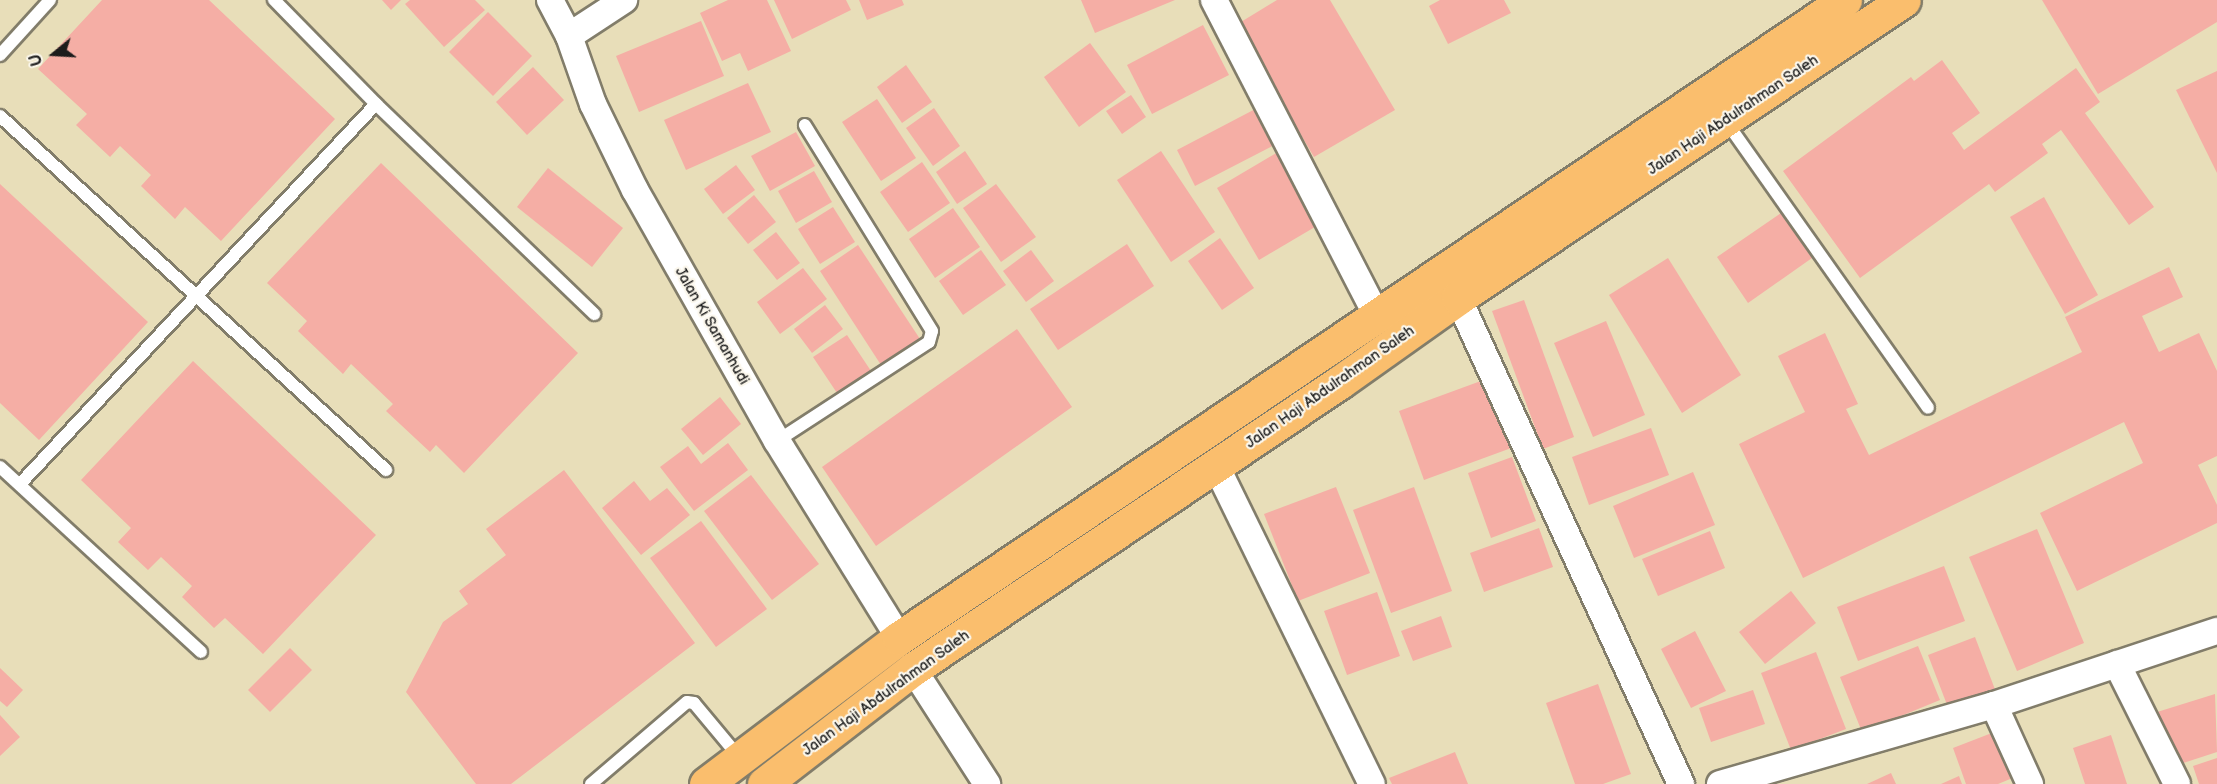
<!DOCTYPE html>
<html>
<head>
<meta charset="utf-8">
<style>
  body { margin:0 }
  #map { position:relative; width:2217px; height:784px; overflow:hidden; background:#e8deb9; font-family:"Balsamiq Sans",sans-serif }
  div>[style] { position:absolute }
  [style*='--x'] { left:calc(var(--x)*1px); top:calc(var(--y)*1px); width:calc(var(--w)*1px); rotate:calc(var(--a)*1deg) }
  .building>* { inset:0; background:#f5aea5 }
  .roads { filter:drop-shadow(2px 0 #827d6a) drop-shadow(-2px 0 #827d6a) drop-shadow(0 2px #827d6a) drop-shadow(0 -2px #827d6a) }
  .lane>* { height:12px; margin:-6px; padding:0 6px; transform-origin:6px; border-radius:6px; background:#fff }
  .street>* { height:26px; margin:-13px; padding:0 13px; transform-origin:13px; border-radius:13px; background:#fff }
  .highway>* { height:33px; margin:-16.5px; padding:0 16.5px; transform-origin:16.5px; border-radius:16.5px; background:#fabe6d }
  span { translate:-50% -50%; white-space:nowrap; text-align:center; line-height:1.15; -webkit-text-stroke:4.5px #fbf7ec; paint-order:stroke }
  .street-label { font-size:15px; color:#1c1c1c }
  .north { position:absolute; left:24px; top:24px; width:60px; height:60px; -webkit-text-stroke:4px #fbf7ec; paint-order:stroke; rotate:252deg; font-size:16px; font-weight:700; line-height:24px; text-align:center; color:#1c1c1c }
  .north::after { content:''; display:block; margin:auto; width:21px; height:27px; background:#1c1c1c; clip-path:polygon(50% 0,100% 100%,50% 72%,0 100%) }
</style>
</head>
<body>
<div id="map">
  <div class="building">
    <i style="clip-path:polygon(102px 0,209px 0,335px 119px,221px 241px,185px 207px,175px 219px,141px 186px,151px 175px,120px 146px,110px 157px,76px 125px,87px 114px,38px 69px)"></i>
    <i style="clip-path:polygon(382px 0,401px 0,391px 10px)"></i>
    <i style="clip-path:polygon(410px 0,475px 0,485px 10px,444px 47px,405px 4px)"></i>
    <i style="clip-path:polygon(728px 0,767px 0,791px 51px,748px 71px,740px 53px,722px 61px,700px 13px)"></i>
    <i style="clip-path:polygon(774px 0,846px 0,851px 10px,792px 39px)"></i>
    <i style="clip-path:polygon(859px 0,902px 0,904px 5px,867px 20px)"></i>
    <i style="clip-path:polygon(1081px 0,1175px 0,1095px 33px)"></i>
    <i style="clip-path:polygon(1277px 0,1330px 0,1395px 110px,1314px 157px,1236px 25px)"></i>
    <i style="clip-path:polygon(1440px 0,1504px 0,1511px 13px,1448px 44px,1429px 6px)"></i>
    <i style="clip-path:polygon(2042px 0,2217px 0,2217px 22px,2098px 94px)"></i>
    <i style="clip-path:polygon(488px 12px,532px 56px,493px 96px,449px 52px)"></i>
    <i style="clip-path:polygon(701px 21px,724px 76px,639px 112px,616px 56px)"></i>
    <i style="clip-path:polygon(1203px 25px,1229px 75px,1152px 114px,1127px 65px)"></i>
    <i style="clip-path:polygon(1090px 43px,1126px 92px,1079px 127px,1044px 77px)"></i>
    <i style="clip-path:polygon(1942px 60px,1980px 113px,1952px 133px,1964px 150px,2076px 68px,2100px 102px,2085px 113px,2154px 207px,2129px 225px,2061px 130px,2042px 144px,2048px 153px,1995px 192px,1989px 184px,1860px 278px,1783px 171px,1911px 77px,1914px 81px)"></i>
    <i style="clip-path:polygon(906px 65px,932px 102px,902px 123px,877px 87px)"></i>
    <i style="clip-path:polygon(533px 67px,564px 100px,527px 135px,496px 102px)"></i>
    <i style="clip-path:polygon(2217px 71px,2217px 173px,2176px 90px)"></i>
    <i style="clip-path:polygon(748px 83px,771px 132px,686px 170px,664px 120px)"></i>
    <i style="clip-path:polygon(1131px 95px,1146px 117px,1122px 134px,1106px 111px)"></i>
    <i style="clip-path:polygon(877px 99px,916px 158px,881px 181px,842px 122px)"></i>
    <i style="clip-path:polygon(1261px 106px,1280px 142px,1195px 186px,1177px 150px)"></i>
    <i style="clip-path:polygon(934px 108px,960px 146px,933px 166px,906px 128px)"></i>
    <i style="clip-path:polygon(796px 132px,815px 166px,770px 191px,751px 156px)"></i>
    <i style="clip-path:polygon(965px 151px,987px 184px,957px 204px,936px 172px)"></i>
    <i style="clip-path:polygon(1161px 151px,1215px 232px,1171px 262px,1117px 180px)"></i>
    <i style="clip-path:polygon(1278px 152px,1320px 224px,1259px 260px,1217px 188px)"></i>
    <i style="clip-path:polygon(922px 162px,950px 203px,908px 232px,880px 192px)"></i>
    <i style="clip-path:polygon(381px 163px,578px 353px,464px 473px,436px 445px,430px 452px,386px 411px,393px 404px,351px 364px,343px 374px,298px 331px,307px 321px,267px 283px)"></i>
    <i style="clip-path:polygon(736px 165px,755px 190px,723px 214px,704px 189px)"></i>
    <i style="clip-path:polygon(548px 168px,623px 228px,592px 267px,517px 207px)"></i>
    <i style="clip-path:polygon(814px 171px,832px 202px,796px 223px,778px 191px)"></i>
    <i style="clip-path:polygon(0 184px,148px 322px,39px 440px,0 403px)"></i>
    <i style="clip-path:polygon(996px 184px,1036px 237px,1001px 262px,963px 208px)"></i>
    <i style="clip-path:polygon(754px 195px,776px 222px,748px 244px,727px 218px)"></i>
    <i style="clip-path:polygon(2044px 197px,2098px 295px,2065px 314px,2010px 217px)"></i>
    <i style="clip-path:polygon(833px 207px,855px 242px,820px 264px,798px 229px)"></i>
    <i style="clip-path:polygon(953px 208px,980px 247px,935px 278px,909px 239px)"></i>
    <i style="clip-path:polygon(1781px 213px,1812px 258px,1748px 303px,1717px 257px)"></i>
    <i style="clip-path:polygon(776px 232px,800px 263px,777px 280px,753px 250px)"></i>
    <i style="clip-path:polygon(1220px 238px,1254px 288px,1222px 310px,1188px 261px)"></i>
    <i style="clip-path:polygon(1127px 244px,1154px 286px,1058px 350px,1030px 309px)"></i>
    <i style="clip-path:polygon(858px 245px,920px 339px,881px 365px,820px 271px)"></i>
    <i style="clip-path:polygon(981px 250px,1006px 285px,963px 315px,939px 281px)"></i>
    <i style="clip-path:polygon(1031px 250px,1054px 281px,1026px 302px,1003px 271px)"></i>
    <i style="clip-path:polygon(1668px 258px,1741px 375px,1682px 413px,1609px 295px)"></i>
    <i style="clip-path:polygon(2169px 267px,2183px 297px,2142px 316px,2159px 352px,2199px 333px,2217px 371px,2217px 456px,2198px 465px,2217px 505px,2217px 523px,2077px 591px,2040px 513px,2143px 463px,2124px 422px,1803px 578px,1739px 444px,1805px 412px,1778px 356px,1825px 333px,1858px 404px,1846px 409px,1869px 455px,2082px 352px,2065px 317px)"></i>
    <i style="clip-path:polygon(803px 268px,827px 299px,780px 334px,757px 302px)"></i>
    <i style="clip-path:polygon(1524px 300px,1574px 437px,1543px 449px,1492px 311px)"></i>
    <i style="clip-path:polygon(825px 305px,843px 329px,812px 353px,794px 329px)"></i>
    <i style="clip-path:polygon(1606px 321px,1645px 415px,1593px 437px,1554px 343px)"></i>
    <i style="clip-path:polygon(1017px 329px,1072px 407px,876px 546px,822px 467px)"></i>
    <i style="clip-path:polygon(847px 335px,871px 371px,837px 393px,813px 357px)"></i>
    <i style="clip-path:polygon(193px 361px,376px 535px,263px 654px,225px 618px,214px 628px,182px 597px,192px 586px,161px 557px,148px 570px,118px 542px,131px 528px,81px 480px)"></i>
    <i style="clip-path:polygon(1489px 378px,1514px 447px,1424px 480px,1399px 411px)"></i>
    <i style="clip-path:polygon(720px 397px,741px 424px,703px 455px,681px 429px)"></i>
    <i style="clip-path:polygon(1651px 428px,1669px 475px,1589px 505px,1572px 457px)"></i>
    <i style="clip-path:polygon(728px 443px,748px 470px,694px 511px,660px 467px,688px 446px,701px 464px)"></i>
    <i style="clip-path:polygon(1512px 457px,1536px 521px,1491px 538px,1468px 473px)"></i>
    <i style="clip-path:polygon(564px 470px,695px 643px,511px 784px,476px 784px,406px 692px,443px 622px,468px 604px,459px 591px,506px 555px,486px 529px)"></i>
    <i style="clip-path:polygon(1693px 472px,1715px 525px,1634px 558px,1613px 506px)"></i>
    <i style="clip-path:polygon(751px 475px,819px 564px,772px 600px,704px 511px)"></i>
    <i style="clip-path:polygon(634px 481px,650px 501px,667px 488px,690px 515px,641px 555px,602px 508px)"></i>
    <i style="clip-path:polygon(1336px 487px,1370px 573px,1298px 601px,1264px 514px)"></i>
    <i style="clip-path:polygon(1414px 487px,1452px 591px,1391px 613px,1353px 510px)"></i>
    <i style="clip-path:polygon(701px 521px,767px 609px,716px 647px,650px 558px)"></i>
    <i style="clip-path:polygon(1539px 528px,1553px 567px,1484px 592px,1470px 553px)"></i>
    <i style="clip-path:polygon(2037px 529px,2084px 643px,2017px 671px,1969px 557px)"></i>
    <i style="clip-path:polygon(1710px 531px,1725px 568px,1658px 596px,1642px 559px)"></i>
    <i style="clip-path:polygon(1944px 566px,1965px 621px,1858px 661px,1837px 607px)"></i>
    <i style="clip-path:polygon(1791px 591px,1816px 623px,1765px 664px,1739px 632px)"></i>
    <i style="clip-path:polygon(1377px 592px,1400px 656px,1347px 675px,1324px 611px)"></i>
    <i style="clip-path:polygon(1441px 616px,1452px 647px,1413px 661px,1401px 631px)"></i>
    <i style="clip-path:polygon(1695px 631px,1726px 691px,1691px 708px,1661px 649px)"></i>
    <i style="clip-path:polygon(1975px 637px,1996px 692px,1949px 710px,1928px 655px)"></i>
    <i style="clip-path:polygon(1918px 646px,1940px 700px,1862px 732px,1840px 677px)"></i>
    <i style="clip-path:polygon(290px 648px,312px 670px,270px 712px,248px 690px)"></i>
    <i style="clip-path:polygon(1816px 652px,1846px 729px,1791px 750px,1761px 673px)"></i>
    <i style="clip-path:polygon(0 668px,23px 690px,7px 707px,0 701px)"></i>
    <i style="clip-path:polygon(1598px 684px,1631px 774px,1603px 784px,1575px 784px,1546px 703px)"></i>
    <i style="clip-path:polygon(1753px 690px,1765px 724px,1711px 742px,1699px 708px)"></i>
    <i style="clip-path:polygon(2215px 694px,2217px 752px,2171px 767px,2154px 713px)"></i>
    <i style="clip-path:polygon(0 715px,20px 737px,0 756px)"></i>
    <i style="clip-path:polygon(1997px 731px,2015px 777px,1998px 784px,1966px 784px,1953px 748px)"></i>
    <i style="clip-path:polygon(2111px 735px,2127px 784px,2085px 784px,2073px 748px)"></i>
    <i style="clip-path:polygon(1455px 752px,1468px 784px,1392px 784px,1389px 778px)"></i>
    <i style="clip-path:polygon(2217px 758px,2217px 784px,2199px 784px,2193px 766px)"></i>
    <i style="clip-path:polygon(1891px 773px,1896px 784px,1867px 784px)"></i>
    <i style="clip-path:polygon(1959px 776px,1962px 784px,1941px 784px)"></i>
  </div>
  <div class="roads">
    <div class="lane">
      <i style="--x:0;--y:55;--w:74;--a:-47.7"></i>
      <i style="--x:376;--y:104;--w:303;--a:43.9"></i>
      <i style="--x:0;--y:116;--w:524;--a:42.52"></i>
      <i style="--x:1725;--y:120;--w:352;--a:54.8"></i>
      <i style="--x:777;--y:441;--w:181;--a:-33.1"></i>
      <i style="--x:929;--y:342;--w:11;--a:-75"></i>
      <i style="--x:932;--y:331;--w:242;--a:-121.7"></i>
      <i style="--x:0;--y:467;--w:273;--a:42.6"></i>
      <i style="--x:20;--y:484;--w:521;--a:-46.87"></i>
      <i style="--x:376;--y:104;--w:146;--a:-134.4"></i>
      <i style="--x:591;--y:784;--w:126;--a:-40.5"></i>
      <i style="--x:687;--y:702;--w:7;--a:8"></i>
      <i style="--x:694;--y:703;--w:70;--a:50.2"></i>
    </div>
    <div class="street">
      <i style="--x:550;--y:0;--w:41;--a:62.2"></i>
      <i style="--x:569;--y:36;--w:72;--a:70.6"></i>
      <i style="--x:593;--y:104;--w:96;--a:64"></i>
      <i style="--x:635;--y:190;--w:288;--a:60.5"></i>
      <i style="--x:777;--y:441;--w:232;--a:58.2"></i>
      <i style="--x:1214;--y:0;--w:353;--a:62.7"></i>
      <i style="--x:569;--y:36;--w:66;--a:-33.2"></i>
      <i style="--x:1458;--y:298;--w:535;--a:65.35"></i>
      <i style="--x:1216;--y:466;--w:354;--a:63.9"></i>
      <i style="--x:2117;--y:664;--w:134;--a:63.4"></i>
      <i style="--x:913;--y:669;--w:137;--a:57.2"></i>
      <i style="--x:1994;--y:705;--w:87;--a:65.5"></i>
      <i style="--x:1720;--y:784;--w:285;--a:-16.1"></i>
      <i style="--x:1994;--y:705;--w:235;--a:-18.4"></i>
    </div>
    <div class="highway">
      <i style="--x:706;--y:784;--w:242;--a:-37.1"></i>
      <i style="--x:899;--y:638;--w:1141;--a:-34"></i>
      <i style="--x:764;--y:784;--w:188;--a:-37.7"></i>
      <i style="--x:913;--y:669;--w:514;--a:-33.91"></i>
      <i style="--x:1340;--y:382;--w:145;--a:-35.4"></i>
      <i style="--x:1458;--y:298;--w:536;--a:-33.75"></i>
    </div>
  </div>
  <div class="street-label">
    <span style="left:1733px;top:115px;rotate:-34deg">Jalan Haji Abdulrahman Saleh</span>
    <span style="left:712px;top:326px;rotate:60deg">Jalan Ki Samanhudi</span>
    <span style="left:1330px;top:387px;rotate:-35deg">Jalan Haji Abdulrahman Saleh</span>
    <span style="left:886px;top:693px;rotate:-36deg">Jalan Haji Abdulrahman Saleh</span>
  </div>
  <div class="north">U</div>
</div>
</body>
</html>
